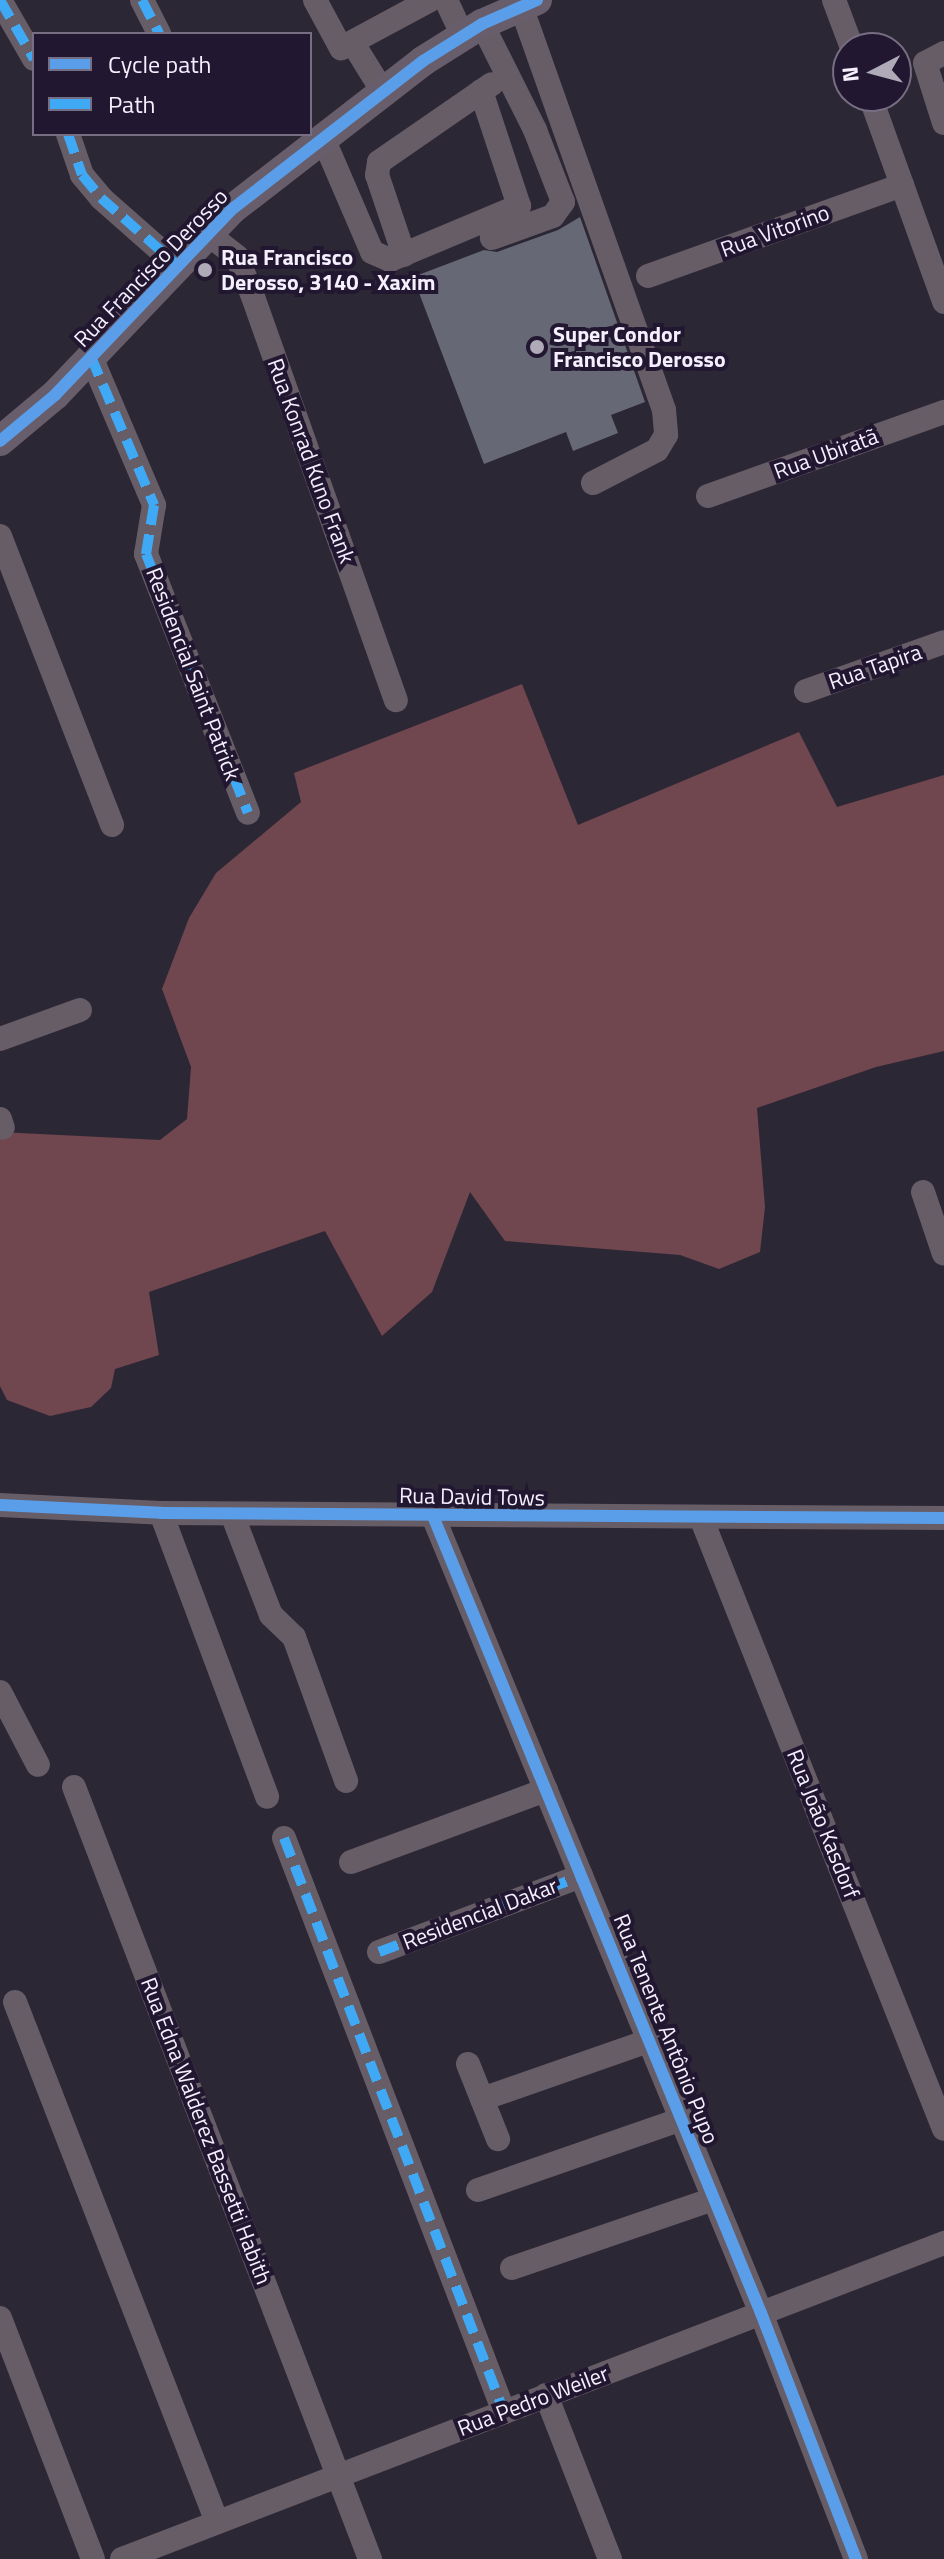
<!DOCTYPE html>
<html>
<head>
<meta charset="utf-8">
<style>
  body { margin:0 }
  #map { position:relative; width:944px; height:2559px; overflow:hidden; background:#2c2735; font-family:"Titillium Web",sans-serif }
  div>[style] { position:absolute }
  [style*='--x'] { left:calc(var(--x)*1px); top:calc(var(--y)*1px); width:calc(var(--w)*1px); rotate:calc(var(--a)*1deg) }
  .forest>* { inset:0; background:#70464f }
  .building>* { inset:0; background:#676876 }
  .minor>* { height:24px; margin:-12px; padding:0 12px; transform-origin:12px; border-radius:12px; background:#675d67 }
  .major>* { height:30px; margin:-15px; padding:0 15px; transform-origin:15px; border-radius:15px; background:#685d6b }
  .quiet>* { height:10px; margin-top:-5px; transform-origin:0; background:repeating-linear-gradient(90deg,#3fa9f5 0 20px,transparent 0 30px) }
  .cycleway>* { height:12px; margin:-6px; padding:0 6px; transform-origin:6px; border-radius:6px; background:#5a9eea }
  .dots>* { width:22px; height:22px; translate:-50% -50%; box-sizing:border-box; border:4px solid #221731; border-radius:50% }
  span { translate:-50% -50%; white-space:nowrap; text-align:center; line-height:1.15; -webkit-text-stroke:8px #221731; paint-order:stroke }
  .street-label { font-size:22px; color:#f5f0fe }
  .poi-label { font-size:22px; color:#f5f0fe; font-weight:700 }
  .left { translate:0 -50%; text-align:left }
  .legend { position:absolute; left:32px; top:32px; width:280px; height:104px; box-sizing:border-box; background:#221731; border:2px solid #766e83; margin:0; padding:10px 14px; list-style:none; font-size:24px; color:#f5f0fe }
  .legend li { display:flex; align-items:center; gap:16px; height:40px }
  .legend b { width:40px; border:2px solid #766e83 }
  .north { position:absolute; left:832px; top:32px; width:80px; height:80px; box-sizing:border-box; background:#221731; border:2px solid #766e83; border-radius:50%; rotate:264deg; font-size:22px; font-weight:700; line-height:32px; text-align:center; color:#f5f0fe }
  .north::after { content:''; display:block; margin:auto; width:28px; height:36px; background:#afaab8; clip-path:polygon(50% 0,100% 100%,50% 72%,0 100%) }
</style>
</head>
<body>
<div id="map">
  <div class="forest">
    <i style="clip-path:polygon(522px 684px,578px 825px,799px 732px,837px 807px,944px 775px,944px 1051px,876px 1067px,757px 1108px,765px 1207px,760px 1252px,719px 1269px,680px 1255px,505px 1241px,470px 1192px,432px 1292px,382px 1336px,325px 1231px,149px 1292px,159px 1355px,115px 1369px,111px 1388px,91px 1407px,50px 1416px,7px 1400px,0 1386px,0 1132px,160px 1140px,187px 1119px,191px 1067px,162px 989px,189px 918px,216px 873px,301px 802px,294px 773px)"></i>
  </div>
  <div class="building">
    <i style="clip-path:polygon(580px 217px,645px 402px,611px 415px,618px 433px,573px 451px,566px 432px,484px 464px,413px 277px,484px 250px,497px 252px,558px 230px)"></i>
  </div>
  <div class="minor">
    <i style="--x:0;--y:0;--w:68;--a:60"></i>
    <i style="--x:142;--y:0;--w:38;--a:63"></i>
    <i style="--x:315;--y:0;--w:55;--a:61.6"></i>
    <i style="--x:341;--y:48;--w:101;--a:-28.3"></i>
    <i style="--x:446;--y:0;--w:40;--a:65"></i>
    <i style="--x:834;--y:0;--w:51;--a:69.4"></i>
    <i style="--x:522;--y:9;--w:425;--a:70.5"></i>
    <i style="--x:664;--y:410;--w:25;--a:85"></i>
    <i style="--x:666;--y:435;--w:17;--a:121"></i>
    <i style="--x:657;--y:450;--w:72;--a:152.7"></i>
    <i style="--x:482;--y:24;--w:119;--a:63.4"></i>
    <i style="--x:535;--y:130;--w:77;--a:68.7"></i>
    <i style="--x:563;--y:202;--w:17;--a:126"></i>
    <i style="--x:553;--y:216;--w:65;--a:160.2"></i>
    <i style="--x:354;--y:45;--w:55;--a:58.3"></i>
    <i style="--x:944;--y:53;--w:21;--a:152"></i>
    <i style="--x:925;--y:63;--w:63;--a:72.4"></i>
    <i style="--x:870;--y:96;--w:219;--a:70.2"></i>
    <i style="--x:68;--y:134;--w:43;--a:71.1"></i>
    <i style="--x:82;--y:175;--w:30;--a:50"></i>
    <i style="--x:101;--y:198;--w:103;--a:41.4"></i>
    <i style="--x:323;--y:138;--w:124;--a:66.7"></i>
    <i style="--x:372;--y:252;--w:20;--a:24"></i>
    <i style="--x:390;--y:260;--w:140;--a:-22.7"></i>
    <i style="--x:519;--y:206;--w:121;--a:-108.3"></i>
    <i style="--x:208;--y:234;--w:37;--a:38"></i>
    <i style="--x:237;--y:257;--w:40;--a:68"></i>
    <i style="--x:252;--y:294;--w:431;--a:70.5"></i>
    <i style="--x:404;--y:255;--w:84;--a:-108.6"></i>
    <i style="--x:377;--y:175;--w:13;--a:-81"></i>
    <i style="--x:379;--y:162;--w:137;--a:-34.6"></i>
    <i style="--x:648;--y:276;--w:270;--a:-19.7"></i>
    <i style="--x:91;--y:357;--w:161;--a:66.9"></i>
    <i style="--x:154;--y:505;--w:50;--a:99.3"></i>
    <i style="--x:146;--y:554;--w:278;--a:68.5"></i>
    <i style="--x:708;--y:496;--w:251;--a:-19.6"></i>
    <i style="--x:0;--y:536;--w:310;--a:68.8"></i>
    <i style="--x:806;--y:691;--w:146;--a:-19.5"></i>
    <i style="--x:0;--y:1039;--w:85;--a:-19.9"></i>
    <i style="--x:0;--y:1119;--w:9;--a:72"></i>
    <i style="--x:923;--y:1192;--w:65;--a:71.3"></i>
    <i style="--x:0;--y:1505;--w:161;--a:2.8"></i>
    <i style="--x:161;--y:1513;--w:783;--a:0.37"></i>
    <i style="--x:161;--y:1513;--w:303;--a:69.5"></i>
    <i style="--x:232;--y:1514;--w:108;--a:68.9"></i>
    <i style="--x:271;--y:1615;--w:32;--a:44"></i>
    <i style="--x:294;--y:1637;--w:153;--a:70.1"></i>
    <i style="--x:433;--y:1516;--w:862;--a:67.63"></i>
    <i style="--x:761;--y:2313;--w:264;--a:68.9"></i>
    <i style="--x:702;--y:1520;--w:655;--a:68.33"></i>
    <i style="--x:0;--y:1692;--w:82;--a:62.5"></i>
    <i style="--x:74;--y:1787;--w:827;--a:69.02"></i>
    <i style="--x:284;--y:1838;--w:615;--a:69.03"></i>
    <i style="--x:351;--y:1862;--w:208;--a:-20.3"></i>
    <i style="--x:379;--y:1952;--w:216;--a:-20.6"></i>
    <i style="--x:15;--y:2002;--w:558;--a:68.77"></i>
    <i style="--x:468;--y:2064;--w:81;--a:68.2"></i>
    <i style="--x:482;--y:2099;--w:177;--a:-19.2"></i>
    <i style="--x:478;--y:2190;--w:216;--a:-19.2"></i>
    <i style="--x:512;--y:2268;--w:213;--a:-18.9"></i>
    <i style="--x:0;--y:2318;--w:258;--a:68.9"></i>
    <i style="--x:546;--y:2395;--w:176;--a:68.7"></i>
    <i style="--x:122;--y:2559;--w:881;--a:-21.03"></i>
  </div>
  <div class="major">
    <i style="--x:0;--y:441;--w:72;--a:-39.9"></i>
    <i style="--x:55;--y:395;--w:255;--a:-46.4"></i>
    <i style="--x:231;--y:210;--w:243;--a:-37.8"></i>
    <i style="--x:423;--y:61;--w:70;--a:-32.1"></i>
    <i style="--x:482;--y:24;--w:60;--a:-23.6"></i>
  </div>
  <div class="quiet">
    <i style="--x:0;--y:0;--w:68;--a:60"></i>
    <i style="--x:142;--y:0;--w:38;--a:63"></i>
    <i style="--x:68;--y:134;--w:43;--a:71.1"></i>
    <i style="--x:82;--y:175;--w:30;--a:50"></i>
    <i style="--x:101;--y:198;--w:103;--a:41.4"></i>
    <i style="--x:91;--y:357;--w:161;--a:66.9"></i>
    <i style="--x:154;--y:505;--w:50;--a:99.3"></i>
    <i style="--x:146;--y:554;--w:278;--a:68.5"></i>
    <i style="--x:284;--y:1838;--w:615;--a:69.03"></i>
    <i style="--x:379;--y:1952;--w:216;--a:-20.6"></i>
  </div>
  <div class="cycleway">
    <i style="--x:0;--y:441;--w:72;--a:-39.9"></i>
    <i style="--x:55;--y:395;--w:255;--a:-46.4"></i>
    <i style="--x:231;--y:210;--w:243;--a:-37.8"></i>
    <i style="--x:423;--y:61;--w:70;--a:-32.1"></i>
    <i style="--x:482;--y:24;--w:60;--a:-23.6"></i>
    <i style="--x:0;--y:1505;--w:161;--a:2.8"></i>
    <i style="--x:161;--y:1513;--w:783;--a:0.37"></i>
    <i style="--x:433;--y:1516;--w:862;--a:67.63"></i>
    <i style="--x:761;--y:2313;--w:264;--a:68.9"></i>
  </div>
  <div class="dots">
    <i style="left:205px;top:270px;background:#afaab8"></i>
    <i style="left:537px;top:347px;background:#afaab8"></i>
  </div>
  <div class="street-label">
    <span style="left:775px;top:231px;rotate:-20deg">Rua Vitorino</span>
    <span style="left:151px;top:268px;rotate:-46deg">Rua Francisco Derosso</span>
    <span style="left:826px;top:454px;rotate:-20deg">Rua Ubiratã</span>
    <span style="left:311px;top:461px;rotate:70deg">Rua Konrad Kuno Frank</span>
    <span style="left:875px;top:667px;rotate:-19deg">Rua Tapira</span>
    <span style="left:193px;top:674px;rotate:69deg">Residencial Saint Patrick</span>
    <span style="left:472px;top:1497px;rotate:1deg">Rua David Tows</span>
    <span style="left:823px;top:1824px;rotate:68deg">Rua João Kasdorf</span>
    <span style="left:480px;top:1914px;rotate:-21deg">Residencial Dakar</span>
    <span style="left:666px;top:2029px;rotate:68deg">Rua Tenente Antônio Pupo</span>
    <span style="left:206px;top:2131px;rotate:69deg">Rua Edna Walderez Bassetti Habith</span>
    <span style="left:533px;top:2401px;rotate:-21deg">Rua Pedro Weiler</span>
  </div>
  <div class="poi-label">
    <span class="left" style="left:221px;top:270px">Rua Francisco<br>Derosso, 3140 - Xaxim</span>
    <span class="left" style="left:553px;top:347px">Super Condor<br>Francisco Derosso</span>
  </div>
  <ul class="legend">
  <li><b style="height:10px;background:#5a9eea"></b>Cycle path</li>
  <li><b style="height:10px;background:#3fa9f5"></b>Path</li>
  </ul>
  <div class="north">N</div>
</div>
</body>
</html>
